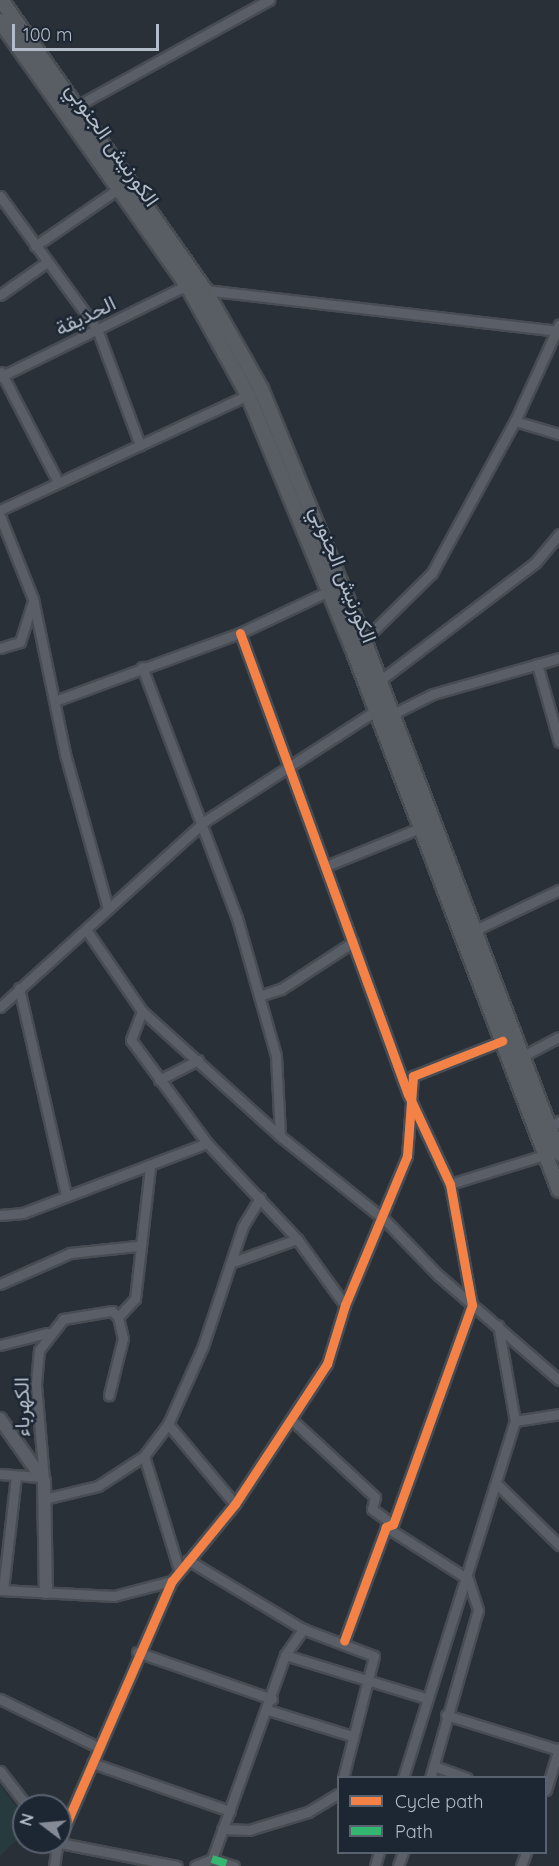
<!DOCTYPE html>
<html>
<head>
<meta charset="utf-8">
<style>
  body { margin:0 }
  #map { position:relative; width:559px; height:1866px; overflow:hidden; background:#2a3038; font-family:Quicksand,Vazirmatn,sans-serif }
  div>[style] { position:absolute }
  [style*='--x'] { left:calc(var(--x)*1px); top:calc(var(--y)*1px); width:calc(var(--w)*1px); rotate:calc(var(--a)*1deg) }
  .green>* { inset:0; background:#273a3e }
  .roads { filter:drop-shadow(2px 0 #484c53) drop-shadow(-2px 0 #484c53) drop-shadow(0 2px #484c53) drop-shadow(0 -2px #484c53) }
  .minor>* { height:9px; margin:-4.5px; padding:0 4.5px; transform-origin:4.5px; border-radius:4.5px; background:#5a5e66 }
  .tertiary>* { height:12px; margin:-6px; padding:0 6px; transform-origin:6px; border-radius:6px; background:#5a5e66 }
  .secondary>* { height:14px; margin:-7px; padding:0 7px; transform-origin:7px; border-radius:7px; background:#595d64 }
  .quiet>* { height:8px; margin-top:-4px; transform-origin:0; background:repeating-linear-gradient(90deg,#33b770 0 15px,transparent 0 23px) }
  .cycleway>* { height:9px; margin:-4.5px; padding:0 4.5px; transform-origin:4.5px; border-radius:4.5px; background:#f48246 }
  span { translate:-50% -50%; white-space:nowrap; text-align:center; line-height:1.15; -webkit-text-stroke:5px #1d2633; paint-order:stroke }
  .street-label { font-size:21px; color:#b4bcc9 }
  .legend { position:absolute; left:337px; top:1776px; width:210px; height:78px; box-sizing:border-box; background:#1d2633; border:2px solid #59626f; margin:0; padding:8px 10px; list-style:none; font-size:18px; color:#b4bcc9 }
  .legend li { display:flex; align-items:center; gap:12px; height:30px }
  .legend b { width:30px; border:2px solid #59626f }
  .north { position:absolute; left:12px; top:1794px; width:60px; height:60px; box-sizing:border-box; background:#1d2633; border:2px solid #59626f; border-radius:50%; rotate:286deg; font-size:16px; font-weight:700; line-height:24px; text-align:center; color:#b4bcc9 }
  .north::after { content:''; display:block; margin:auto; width:21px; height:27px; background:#848b96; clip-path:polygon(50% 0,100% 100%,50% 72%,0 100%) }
  .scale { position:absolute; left:12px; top:24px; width:147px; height:27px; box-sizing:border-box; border:3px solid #b4bcc9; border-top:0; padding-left:8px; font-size:18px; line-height:21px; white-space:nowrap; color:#b4bcc9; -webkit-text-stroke:4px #1d2633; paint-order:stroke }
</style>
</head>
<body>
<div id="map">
  <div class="green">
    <i style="clip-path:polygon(0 1785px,24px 1817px,24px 1833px,0 1856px)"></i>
  </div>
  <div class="roads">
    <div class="minor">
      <i style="--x:75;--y:107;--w:222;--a:-28.9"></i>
      <i style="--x:0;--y:196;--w:165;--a:53.9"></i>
      <i style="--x:97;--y:329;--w:124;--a:69.7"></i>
      <i style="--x:35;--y:246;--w:101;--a:-34.5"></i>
      <i style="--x:205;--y:290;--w:356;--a:6.6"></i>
      <i style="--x:0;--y:295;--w:57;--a:-35.1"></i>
      <i style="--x:1;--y:372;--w:124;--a:62.6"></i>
      <i style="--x:0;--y:377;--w:208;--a:-26.2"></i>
      <i style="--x:515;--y:421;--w:46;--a:16.5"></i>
      <i style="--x:0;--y:510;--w:273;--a:-24.9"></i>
      <i style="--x:0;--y:516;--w:89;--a:68.3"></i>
      <i style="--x:33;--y:599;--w:158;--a:78.3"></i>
      <i style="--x:65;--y:754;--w:157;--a:74.5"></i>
      <i style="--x:240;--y:633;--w:491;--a:70"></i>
      <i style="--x:408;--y:1094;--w:99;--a:65"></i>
      <i style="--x:450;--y:1184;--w:123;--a:79.7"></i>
      <i style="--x:472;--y:1305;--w:233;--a:109.8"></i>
      <i style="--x:393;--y:1524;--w:8;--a:157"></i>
      <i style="--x:386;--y:1527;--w:121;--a:110.2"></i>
      <i style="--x:364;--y:640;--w:95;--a:-44.6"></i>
      <i style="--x:432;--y:573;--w:173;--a:-61.4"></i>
      <i style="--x:515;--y:421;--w:106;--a:-65.4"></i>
      <i style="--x:0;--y:648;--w:21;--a:-17"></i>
      <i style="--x:20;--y:642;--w:43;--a:-72.4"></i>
      <i style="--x:537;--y:664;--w:81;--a:74.2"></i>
      <i style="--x:142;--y:667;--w:268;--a:69.3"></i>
      <i style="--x:237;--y:918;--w:143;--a:74.2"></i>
      <i style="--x:276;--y:1056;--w:80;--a:87.1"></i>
      <i style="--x:378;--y:682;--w:197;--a:-37.2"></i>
      <i style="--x:535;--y:563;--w:38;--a:-50"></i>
      <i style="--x:55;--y:701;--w:197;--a:-20.2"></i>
      <i style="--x:240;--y:633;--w:98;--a:-25.3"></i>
      <i style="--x:389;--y:716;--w:49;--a:-26.6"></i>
      <i style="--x:433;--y:694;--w:131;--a:-15.9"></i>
      <i style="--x:326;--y:866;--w:101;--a:-22"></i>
      <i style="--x:87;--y:931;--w:97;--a:55.5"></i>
      <i style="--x:142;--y:1011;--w:186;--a:42.2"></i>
      <i style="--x:280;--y:1136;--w:134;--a:38.7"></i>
      <i style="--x:385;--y:1220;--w:76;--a:46.1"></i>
      <i style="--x:438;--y:1275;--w:160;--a:41"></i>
      <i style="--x:473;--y:931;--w:95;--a:-25.5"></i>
      <i style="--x:19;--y:988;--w:212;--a:77.2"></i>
      <i style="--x:259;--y:996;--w:23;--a:-18"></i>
      <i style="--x:281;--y:989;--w:86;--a:-33.1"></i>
      <i style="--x:0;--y:1007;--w:277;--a:-42.2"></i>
      <i style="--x:205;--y:821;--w:210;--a:-32.9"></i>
      <i style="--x:142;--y:1011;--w:31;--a:111"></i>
      <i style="--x:131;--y:1040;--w:128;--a:53.6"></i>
      <i style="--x:207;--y:1143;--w:132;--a:46.8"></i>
      <i style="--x:297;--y:1239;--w:82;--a:54"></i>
      <i style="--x:521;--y:1057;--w:43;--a:-27.8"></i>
      <i style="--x:159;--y:1080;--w:44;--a:-27.1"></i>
      <i style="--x:549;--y:1129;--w:13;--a:-39"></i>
      <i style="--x:450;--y:1184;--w:98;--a:-17.1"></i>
      <i style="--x:0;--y:1215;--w:23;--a:-5"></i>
      <i style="--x:23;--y:1213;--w:197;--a:-20.8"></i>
      <i style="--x:233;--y:1262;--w:68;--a:-19.8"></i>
      <i style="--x:0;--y:1284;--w:77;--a:-23.9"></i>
      <i style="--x:70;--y:1253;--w:67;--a:-6"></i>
      <i style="--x:118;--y:1317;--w:25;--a:-47"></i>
      <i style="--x:135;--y:1299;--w:133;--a:-83.5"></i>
      <i style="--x:0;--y:1345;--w:49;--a:-14.3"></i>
      <i style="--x:291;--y:1419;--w:115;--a:42.9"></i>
      <i style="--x:375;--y:1497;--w:12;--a:104"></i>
      <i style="--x:372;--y:1509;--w:26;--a:36"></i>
      <i style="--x:515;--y:1421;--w:45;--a:-9"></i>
      <i style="--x:168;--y:1424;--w:104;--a:50.1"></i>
      <i style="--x:144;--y:1456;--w:119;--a:72.9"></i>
      <i style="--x:0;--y:1474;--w:40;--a:4.3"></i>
      <i style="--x:44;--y:1480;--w:96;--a:-94.8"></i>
      <i style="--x:36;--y:1384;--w:34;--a:-85"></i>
      <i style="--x:39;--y:1350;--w:39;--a:-52"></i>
      <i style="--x:63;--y:1319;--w:50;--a:-9.3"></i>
      <i style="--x:112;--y:1311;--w:8;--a:45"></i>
      <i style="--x:118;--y:1317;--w:22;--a:77"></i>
      <i style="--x:123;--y:1338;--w:59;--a:103.8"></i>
      <i style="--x:498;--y:1485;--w:86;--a:44.5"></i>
      <i style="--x:48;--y:1498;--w:51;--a:-13.5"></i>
      <i style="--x:98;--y:1486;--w:55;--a:-33.1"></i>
      <i style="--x:144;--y:1456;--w:40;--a:-53"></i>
      <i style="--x:168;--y:1424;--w:85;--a:-65.8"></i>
      <i style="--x:203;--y:1346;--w:126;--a:-71.6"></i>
      <i style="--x:243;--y:1226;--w:33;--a:-59"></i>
      <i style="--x:386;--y:1527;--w:97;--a:32.4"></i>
      <i style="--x:468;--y:1579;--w:33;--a:72"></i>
      <i style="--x:478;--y:1610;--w:175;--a:105.9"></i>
      <i style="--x:188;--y:1560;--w:134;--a:31"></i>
      <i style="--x:303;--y:1629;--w:76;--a:20.8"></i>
      <i style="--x:374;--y:1656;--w:126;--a:104.3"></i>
      <i style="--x:0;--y:1590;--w:114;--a:3"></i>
      <i style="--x:114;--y:1596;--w:60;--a:-14.5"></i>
      <i style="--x:3;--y:1590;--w:115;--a:-83.5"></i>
      <i style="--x:137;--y:1652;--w:143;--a:19.2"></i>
      <i style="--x:285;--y:1655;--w:147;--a:17"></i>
      <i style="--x:0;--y:1699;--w:109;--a:26.1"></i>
      <i style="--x:268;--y:1710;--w:88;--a:17.2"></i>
      <i style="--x:446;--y:1715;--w:118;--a:17.2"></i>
      <i style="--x:92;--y:1763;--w:146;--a:19.2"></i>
      <i style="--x:434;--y:1766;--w:35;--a:20"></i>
      <i style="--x:0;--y:1771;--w:44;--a:52.4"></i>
      <i style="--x:403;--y:1778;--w:374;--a:-72.6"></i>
      <i style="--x:515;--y:1421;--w:97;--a:-100"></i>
      <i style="--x:546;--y:1790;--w:44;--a:-72.8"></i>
      <i style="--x:222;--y:1829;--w:27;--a:2"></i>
      <i style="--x:249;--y:1830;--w:62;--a:-17"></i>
      <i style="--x:308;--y:1812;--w:35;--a:-31"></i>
      <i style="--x:60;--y:1838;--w:280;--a:-66.5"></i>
      <i style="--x:172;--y:1581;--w:99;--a:-50.7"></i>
      <i style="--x:235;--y:1504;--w:168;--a:-56.7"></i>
      <i style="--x:327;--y:1364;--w:62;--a:-73"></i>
      <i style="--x:345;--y:1305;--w:161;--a:-67.4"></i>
      <i style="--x:407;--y:1156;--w:80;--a:-85.7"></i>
      <i style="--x:413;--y:1076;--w:96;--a:-21.5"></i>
      <i style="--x:55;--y:1842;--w:124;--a:11.1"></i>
      <i style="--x:212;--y:1859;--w:23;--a:18"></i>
      <i style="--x:54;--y:1866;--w:24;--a:-81"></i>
      <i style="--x:195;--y:1866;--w:18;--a:-22"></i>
      <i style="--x:212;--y:1859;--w:217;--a:-70.3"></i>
      <i style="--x:285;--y:1655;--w:32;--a:-55"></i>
      <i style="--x:375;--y:1866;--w:15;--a:-74"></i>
      <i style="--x:398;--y:1866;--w:15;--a:-70"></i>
      <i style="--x:521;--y:1866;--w:15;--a:-70"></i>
    </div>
    <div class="tertiary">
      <i style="--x:0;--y:1419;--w:76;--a:54.6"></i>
      <i style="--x:44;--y:1481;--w:111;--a:89"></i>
    </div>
    <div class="secondary">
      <i style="--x:1;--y:0;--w:355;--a:54.9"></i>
      <i style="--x:205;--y:290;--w:114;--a:60.5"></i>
      <i style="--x:261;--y:389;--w:271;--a:67.7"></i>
      <i style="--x:364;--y:640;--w:549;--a:69.19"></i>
      <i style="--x:0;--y:21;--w:324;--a:54.7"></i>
      <i style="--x:187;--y:285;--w:126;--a:61"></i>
      <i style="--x:248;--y:395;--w:273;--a:67.6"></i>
      <i style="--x:352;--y:647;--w:581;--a:69.13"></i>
    </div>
  </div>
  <div class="quiet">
    <i style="--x:212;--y:1859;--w:23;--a:18"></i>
  </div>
  <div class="cycleway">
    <i style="--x:240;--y:633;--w:491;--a:70"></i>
    <i style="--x:408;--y:1094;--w:99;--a:65"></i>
    <i style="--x:450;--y:1184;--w:123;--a:79.7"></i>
    <i style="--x:472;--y:1305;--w:233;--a:109.8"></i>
    <i style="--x:393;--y:1524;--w:8;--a:157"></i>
    <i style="--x:386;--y:1527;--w:121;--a:110.2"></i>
    <i style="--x:60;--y:1838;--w:280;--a:-66.5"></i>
    <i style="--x:172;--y:1581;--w:99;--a:-50.7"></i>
    <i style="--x:235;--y:1504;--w:168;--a:-56.7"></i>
    <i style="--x:327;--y:1364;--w:62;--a:-73"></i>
    <i style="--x:345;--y:1305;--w:161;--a:-67.4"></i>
    <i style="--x:407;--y:1156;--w:80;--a:-85.7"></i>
    <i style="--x:413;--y:1076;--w:96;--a:-21.5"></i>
  </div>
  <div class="street-label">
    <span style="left:113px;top:144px;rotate:55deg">الكورنيش الجنوبي</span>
    <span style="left:85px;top:315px;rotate:-26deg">الحديقة</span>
    <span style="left:344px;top:574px;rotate:68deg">الكورنيش الجنوبي</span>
    <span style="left:21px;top:1407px;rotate:-91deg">الكهرباء</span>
  </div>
  <ul class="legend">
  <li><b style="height:8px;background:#f48246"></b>Cycle path</li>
  <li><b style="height:8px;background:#33b770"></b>Path</li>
  </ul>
  <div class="north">N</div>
  <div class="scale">100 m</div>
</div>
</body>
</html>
